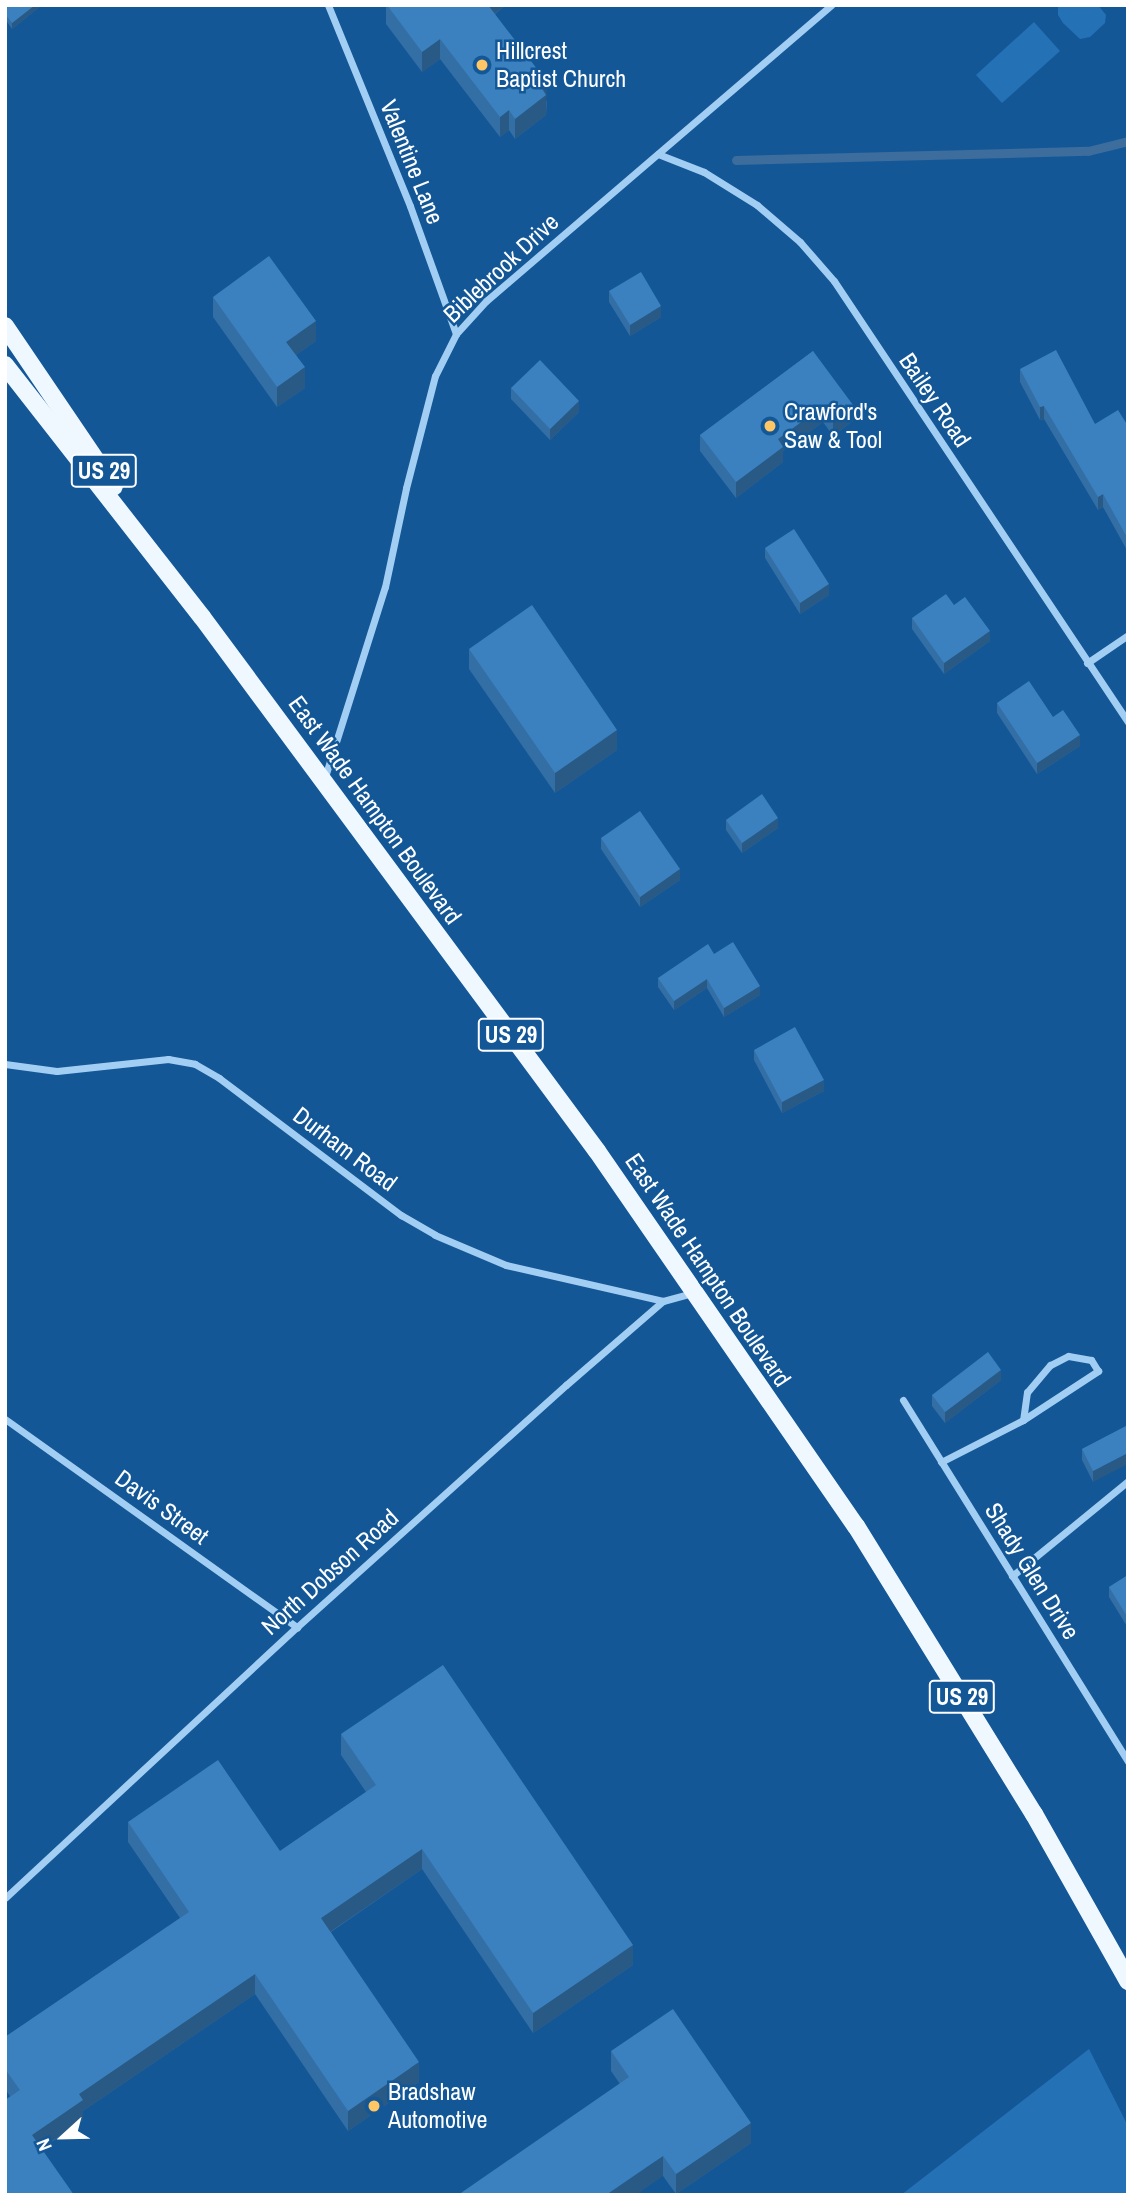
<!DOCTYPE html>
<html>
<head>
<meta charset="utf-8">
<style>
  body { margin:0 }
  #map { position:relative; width:1133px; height:2200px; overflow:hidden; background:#135797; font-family:"Archivo Narrow",sans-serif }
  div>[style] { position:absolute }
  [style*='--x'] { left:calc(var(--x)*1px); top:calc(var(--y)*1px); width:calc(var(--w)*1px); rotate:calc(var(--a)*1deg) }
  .green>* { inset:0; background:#2571b6 }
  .stream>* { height:9px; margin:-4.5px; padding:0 4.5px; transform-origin:4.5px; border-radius:4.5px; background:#3c6d9c }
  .street>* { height:7px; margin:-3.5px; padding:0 3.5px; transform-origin:3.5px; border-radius:3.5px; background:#a3cef3 }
  .primary>* { height:18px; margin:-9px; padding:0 9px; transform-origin:9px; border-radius:9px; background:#eff7ff }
  .wall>* { inset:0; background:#336ea4 }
  .shaded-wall>* { inset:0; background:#295a86 }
  .building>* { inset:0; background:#3b80bf }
  .dots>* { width:19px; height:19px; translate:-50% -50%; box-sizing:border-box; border:4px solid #135797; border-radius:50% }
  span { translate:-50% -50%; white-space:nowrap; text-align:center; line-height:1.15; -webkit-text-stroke:5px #135797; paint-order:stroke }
  .shield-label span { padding:2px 5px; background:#135797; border:2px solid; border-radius:5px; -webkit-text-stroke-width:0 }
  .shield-label { font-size:23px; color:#fff; font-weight:700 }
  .poi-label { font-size:24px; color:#fff }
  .left { translate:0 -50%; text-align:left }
  .street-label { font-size:24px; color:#fff }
  .frame { position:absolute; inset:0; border:7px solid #fff; pointer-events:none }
  .north { position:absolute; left:28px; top:2102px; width:70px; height:70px; -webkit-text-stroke:5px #135797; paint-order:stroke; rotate:248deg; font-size:19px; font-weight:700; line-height:28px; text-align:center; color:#fff }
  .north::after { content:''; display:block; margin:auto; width:24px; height:32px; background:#fff; clip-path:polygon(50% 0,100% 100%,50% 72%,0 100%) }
</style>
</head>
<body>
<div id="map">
  <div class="green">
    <i style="clip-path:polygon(1058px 5px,1098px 5px,1106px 15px,1105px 23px,1090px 37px,1080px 39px,1063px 23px,1058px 15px)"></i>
    <i style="clip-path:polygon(1034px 22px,1060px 51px,1002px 103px,976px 75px)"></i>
    <i style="clip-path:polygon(1089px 2049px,1128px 2126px,1128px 2195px,901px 2195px)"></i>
  </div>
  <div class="stream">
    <i style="--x:736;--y:160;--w:352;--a:-1.5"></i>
    <i style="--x:1088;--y:151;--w:41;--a:-14"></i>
  </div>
  <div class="street">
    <i style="--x:328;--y:5;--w:217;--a:67.8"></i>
    <i style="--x:410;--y:206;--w:136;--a:70.2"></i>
    <i style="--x:658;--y:154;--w:49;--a:21.4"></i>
    <i style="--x:704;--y:172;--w:62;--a:31.9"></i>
    <i style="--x:757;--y:205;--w:57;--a:40.7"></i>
    <i style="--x:800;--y:242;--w:52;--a:48.9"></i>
    <i style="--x:834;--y:281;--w:530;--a:56.31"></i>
    <i style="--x:1087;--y:663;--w:50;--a:-34.3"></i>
    <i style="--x:324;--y:780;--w:202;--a:-72.5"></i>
    <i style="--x:385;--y:587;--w:101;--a:-78"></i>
    <i style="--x:406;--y:488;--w:116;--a:-75.5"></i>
    <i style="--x:435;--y:376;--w:47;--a:-63.4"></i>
    <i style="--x:456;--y:334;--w:45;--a:-47.7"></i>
    <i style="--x:486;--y:301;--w:455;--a:-40.6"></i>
    <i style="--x:5;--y:1064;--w:52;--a:7.7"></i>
    <i style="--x:57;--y:1071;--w:112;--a:-6.2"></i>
    <i style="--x:168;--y:1059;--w:27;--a:10"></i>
    <i style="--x:195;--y:1064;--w:28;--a:30"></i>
    <i style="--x:219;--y:1078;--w:228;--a:37"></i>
    <i style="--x:401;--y:1215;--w:39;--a:30"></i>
    <i style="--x:435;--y:1235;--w:77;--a:22.9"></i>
    <i style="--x:506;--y:1265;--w:161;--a:12.9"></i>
    <i style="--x:903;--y:1400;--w:426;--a:58.1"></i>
    <i style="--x:5;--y:1419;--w:359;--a:35.5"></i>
    <i style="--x:941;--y:1462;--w:92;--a:-27.1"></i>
    <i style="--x:1023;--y:1420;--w:90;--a:-33.2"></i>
    <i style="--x:1098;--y:1371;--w:13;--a:-122"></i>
    <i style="--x:1091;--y:1360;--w:23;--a:-170"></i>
    <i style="--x:1068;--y:1356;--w:20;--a:153"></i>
    <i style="--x:1050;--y:1365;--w:35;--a:130"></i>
    <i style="--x:1027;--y:1392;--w:28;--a:98"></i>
    <i style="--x:1012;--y:1576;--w:150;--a:-39.3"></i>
    <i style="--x:5;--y:1898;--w:398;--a:-42.9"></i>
    <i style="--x:297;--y:1627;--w:362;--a:-42"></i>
    <i style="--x:566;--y:1385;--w:128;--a:-40.9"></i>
    <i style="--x:663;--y:1301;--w:30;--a:-15"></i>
  </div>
  <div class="primary">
    <i style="--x:5;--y:326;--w:194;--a:55.9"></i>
    <i style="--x:5;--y:365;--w:320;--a:52"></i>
    <i style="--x:202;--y:617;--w:664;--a:53.51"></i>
    <i style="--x:597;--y:1151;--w:456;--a:55.4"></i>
    <i style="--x:856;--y:1526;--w:339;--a:58.3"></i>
    <i style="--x:1034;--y:1814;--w:192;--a:60.6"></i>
  </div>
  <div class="wall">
    <i style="clip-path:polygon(5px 5px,42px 5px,12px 29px,5px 19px)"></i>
    <i style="clip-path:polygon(386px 5px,506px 5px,495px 14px,547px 102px,546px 115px,515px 139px,509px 130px,500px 137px,440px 59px,422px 72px,386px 24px)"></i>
    <i style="clip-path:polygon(609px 291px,661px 317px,630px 336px,609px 302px)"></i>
    <i style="clip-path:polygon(213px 297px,316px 341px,296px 355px,305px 388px,277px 407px,213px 317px)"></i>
    <i style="clip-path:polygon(813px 351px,853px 421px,833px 436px,823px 422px,783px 451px,783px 462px,736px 498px,700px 451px,700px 435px)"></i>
    <i style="clip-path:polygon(1020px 369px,1095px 424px,1128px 426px,1128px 552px,1103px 507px,1098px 510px,1044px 419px,1040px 420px,1020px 382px)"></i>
    <i style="clip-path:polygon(511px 388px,579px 412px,550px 440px,511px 399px)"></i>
    <i style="clip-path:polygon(765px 548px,829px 595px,800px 614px,765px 558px)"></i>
    <i style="clip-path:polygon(954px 605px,990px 641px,944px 674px,912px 629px,912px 618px)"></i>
    <i style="clip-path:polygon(469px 649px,617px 750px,555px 793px,469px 669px)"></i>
    <i style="clip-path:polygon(997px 703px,1053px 717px,1080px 746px,1037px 774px,997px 713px)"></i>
    <i style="clip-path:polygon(726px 820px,778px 828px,742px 853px,726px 830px)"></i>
    <i style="clip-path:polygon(601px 838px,680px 880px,640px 907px,601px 849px)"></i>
    <i style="clip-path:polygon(714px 954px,760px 995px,724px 1017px,707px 988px,674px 1010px,658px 987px,658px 978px)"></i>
    <i style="clip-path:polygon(754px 1050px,824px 1091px,782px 1113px,754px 1060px)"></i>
    <i style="clip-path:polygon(1001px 1380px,945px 1423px,932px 1406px,932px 1395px)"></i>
    <i style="clip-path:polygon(1128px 1425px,1093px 1482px,1082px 1460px,1082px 1449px)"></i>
    <i style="clip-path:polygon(1128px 1575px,1128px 1628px,1109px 1597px,1109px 1587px)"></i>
    <i style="clip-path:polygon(341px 1734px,633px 1965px,533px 2033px,422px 1869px,331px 1932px,419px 2082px,348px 2131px,255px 1994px,83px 2111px,83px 2120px,42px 2149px,5px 2195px,10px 2096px,5px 2089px,5px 2037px,180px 1918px,128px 1842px,128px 1822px,280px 1851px,366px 1792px,341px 1755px)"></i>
    <i style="clip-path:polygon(611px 2051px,751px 2143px,676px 2194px,663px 2176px,620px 2084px,611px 2071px)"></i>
  </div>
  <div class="shaded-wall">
    <i style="clip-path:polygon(35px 5px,42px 5px,12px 29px,12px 23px)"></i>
    <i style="clip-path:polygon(485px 5px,506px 5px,485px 21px)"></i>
    <i style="clip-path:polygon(440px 39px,440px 59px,422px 72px,422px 52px)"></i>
    <i style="clip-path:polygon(547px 82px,546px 115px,515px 139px,515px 119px,541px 87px)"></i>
    <i style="clip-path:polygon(509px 110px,509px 130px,500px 137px,500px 117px)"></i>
    <i style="clip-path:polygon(661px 306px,661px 317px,630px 336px,630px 325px)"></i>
    <i style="clip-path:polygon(316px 321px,316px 341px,286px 362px,286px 342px)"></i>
    <i style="clip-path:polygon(305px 367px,305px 388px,277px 407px,277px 387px)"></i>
    <i style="clip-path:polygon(579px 401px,579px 412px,550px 440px,550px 429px)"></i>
    <i style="clip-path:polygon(853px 405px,853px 421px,833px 436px,833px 420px)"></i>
    <i style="clip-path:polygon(823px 406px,823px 422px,783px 451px,783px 462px,736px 498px,736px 482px,778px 439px)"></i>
    <i style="clip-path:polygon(1044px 406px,1044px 419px,1040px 420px,1040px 407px)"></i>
    <i style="clip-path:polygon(1103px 494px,1103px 507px,1098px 510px,1098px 497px)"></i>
    <i style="clip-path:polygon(829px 584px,829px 595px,800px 614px,800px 603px)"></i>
    <i style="clip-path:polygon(990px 631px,990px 641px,944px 674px,944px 663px)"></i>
    <i style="clip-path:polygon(617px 730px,617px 750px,555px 793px,555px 773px)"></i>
    <i style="clip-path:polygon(1080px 735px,1080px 746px,1037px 774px,1037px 763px)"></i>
    <i style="clip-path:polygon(778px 818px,778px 828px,742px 853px,742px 843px)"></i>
    <i style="clip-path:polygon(680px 869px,680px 880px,640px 907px,640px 897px)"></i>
    <i style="clip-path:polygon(707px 979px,707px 988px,674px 1010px,674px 1001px)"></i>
    <i style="clip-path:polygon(760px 986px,760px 995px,724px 1017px,724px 1008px)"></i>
    <i style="clip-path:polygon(824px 1080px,824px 1091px,782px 1113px,782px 1102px)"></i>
    <i style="clip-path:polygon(1001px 1370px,1001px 1380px,945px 1423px,945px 1412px)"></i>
    <i style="clip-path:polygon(1128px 1453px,1128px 1464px,1093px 1482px,1093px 1471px)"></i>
    <i style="clip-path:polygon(422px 1849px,422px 1869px,321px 1938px,321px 1918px)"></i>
    <i style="clip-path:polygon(633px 1945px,633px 1965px,533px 2033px,533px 2013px)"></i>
    <i style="clip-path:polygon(255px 1974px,255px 1994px,83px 2111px,83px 2120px,32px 2155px,32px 2135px,79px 2094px)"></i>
    <i style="clip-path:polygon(419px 2062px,419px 2082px,348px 2131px,348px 2111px)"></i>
    <i style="clip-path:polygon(751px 2123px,751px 2143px,676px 2194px,676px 2174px)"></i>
    <i style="clip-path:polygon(663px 2156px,663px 2176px,636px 2195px,606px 2195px)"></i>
  </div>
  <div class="building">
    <i style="clip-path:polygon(5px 5px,35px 5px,12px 23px,5px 14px)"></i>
    <i style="clip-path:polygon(387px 5px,488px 5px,547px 82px,541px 87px,546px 95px,515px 119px,509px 110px,500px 117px,440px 39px,422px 52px)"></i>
    <i style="clip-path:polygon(269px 256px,316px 321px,286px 342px,305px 367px,277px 387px,213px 297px)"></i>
    <i style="clip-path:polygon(641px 272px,661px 306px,630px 325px,609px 291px)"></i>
    <i style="clip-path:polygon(1056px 350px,1095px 424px,1118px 410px,1128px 426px,1128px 539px,1103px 494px,1098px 497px,1044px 406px,1040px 407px,1020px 369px)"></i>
    <i style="clip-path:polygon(813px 351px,853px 405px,833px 420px,823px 406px,778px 439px,783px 447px,736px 482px,700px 435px)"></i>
    <i style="clip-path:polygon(540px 360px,579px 401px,550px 429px,511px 388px)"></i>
    <i style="clip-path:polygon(794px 529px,829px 584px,800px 603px,765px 548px)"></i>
    <i style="clip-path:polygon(946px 594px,954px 605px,965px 597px,990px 631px,944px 663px,912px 618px)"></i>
    <i style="clip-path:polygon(532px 605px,617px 730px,555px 773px,469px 649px)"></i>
    <i style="clip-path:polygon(1029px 681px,1053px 717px,1063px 710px,1080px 735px,1037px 763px,997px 703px)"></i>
    <i style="clip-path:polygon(762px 794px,778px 818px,742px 843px,726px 820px)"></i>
    <i style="clip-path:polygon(640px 811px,680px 869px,640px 897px,601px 838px)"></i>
    <i style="clip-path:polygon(733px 942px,760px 986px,724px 1008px,707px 979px,674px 1001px,658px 978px,708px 944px,714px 954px)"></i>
    <i style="clip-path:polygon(795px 1027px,824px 1080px,782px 1102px,754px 1050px)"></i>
    <i style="clip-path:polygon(988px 1352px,1001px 1370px,945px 1412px,932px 1395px)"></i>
    <i style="clip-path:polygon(1128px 1425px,1128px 1453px,1093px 1471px,1082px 1449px)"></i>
    <i style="clip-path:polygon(1128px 1575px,1128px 1618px,1109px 1587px)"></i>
    <i style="clip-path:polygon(443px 1665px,633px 1945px,533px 2013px,422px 1849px,321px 1918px,419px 2062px,348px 2111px,255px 1974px,79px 2094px,83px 2100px,32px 2135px,74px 2195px,5px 2195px,5px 2100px,20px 2090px,5px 2069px,5px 2037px,189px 1912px,128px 1822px,218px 1760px,280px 1851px,376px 1785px,341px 1734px)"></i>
    <i style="clip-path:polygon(673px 2009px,751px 2123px,676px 2174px,663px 2156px,606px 2195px,458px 2195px,629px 2077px,611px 2051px)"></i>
  </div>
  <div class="dots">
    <i style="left:482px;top:65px;background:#ffc665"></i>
    <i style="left:770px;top:426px;background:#ffc665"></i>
    <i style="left:374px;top:2106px;background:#ffc665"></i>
  </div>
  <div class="shield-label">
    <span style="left:104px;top:471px">US 29</span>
    <span style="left:511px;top:1035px">US 29</span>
    <span style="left:962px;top:1697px">US 29</span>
  </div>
  <div class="poi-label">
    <span class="left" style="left:496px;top:65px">Hillcrest<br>Baptist Church</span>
    <span class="left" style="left:784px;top:426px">Crawford's<br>Saw &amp; Tool</span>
    <span class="left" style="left:388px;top:2106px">Bradshaw<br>Automotive</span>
  </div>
  <div class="street-label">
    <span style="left:412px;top:162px;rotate:68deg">Valentine Lane</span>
    <span style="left:501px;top:268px;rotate:-43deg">Biblebrook Drive</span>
    <span style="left:935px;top:400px;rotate:56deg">Bailey Road</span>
    <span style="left:375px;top:810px;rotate:54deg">East Wade Hampton Boulevard</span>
    <span style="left:345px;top:1149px;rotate:37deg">Durham Road</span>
    <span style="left:708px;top:1270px;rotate:56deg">East Wade Hampton Boulevard</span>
    <span style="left:162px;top:1507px;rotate:36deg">Davis Street</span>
    <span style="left:1032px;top:1571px;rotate:58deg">Shady Glen Drive</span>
    <span style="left:330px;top:1572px;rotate:-42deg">North Dobson Road</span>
  </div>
  <div class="frame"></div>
  <div class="north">N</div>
</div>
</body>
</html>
